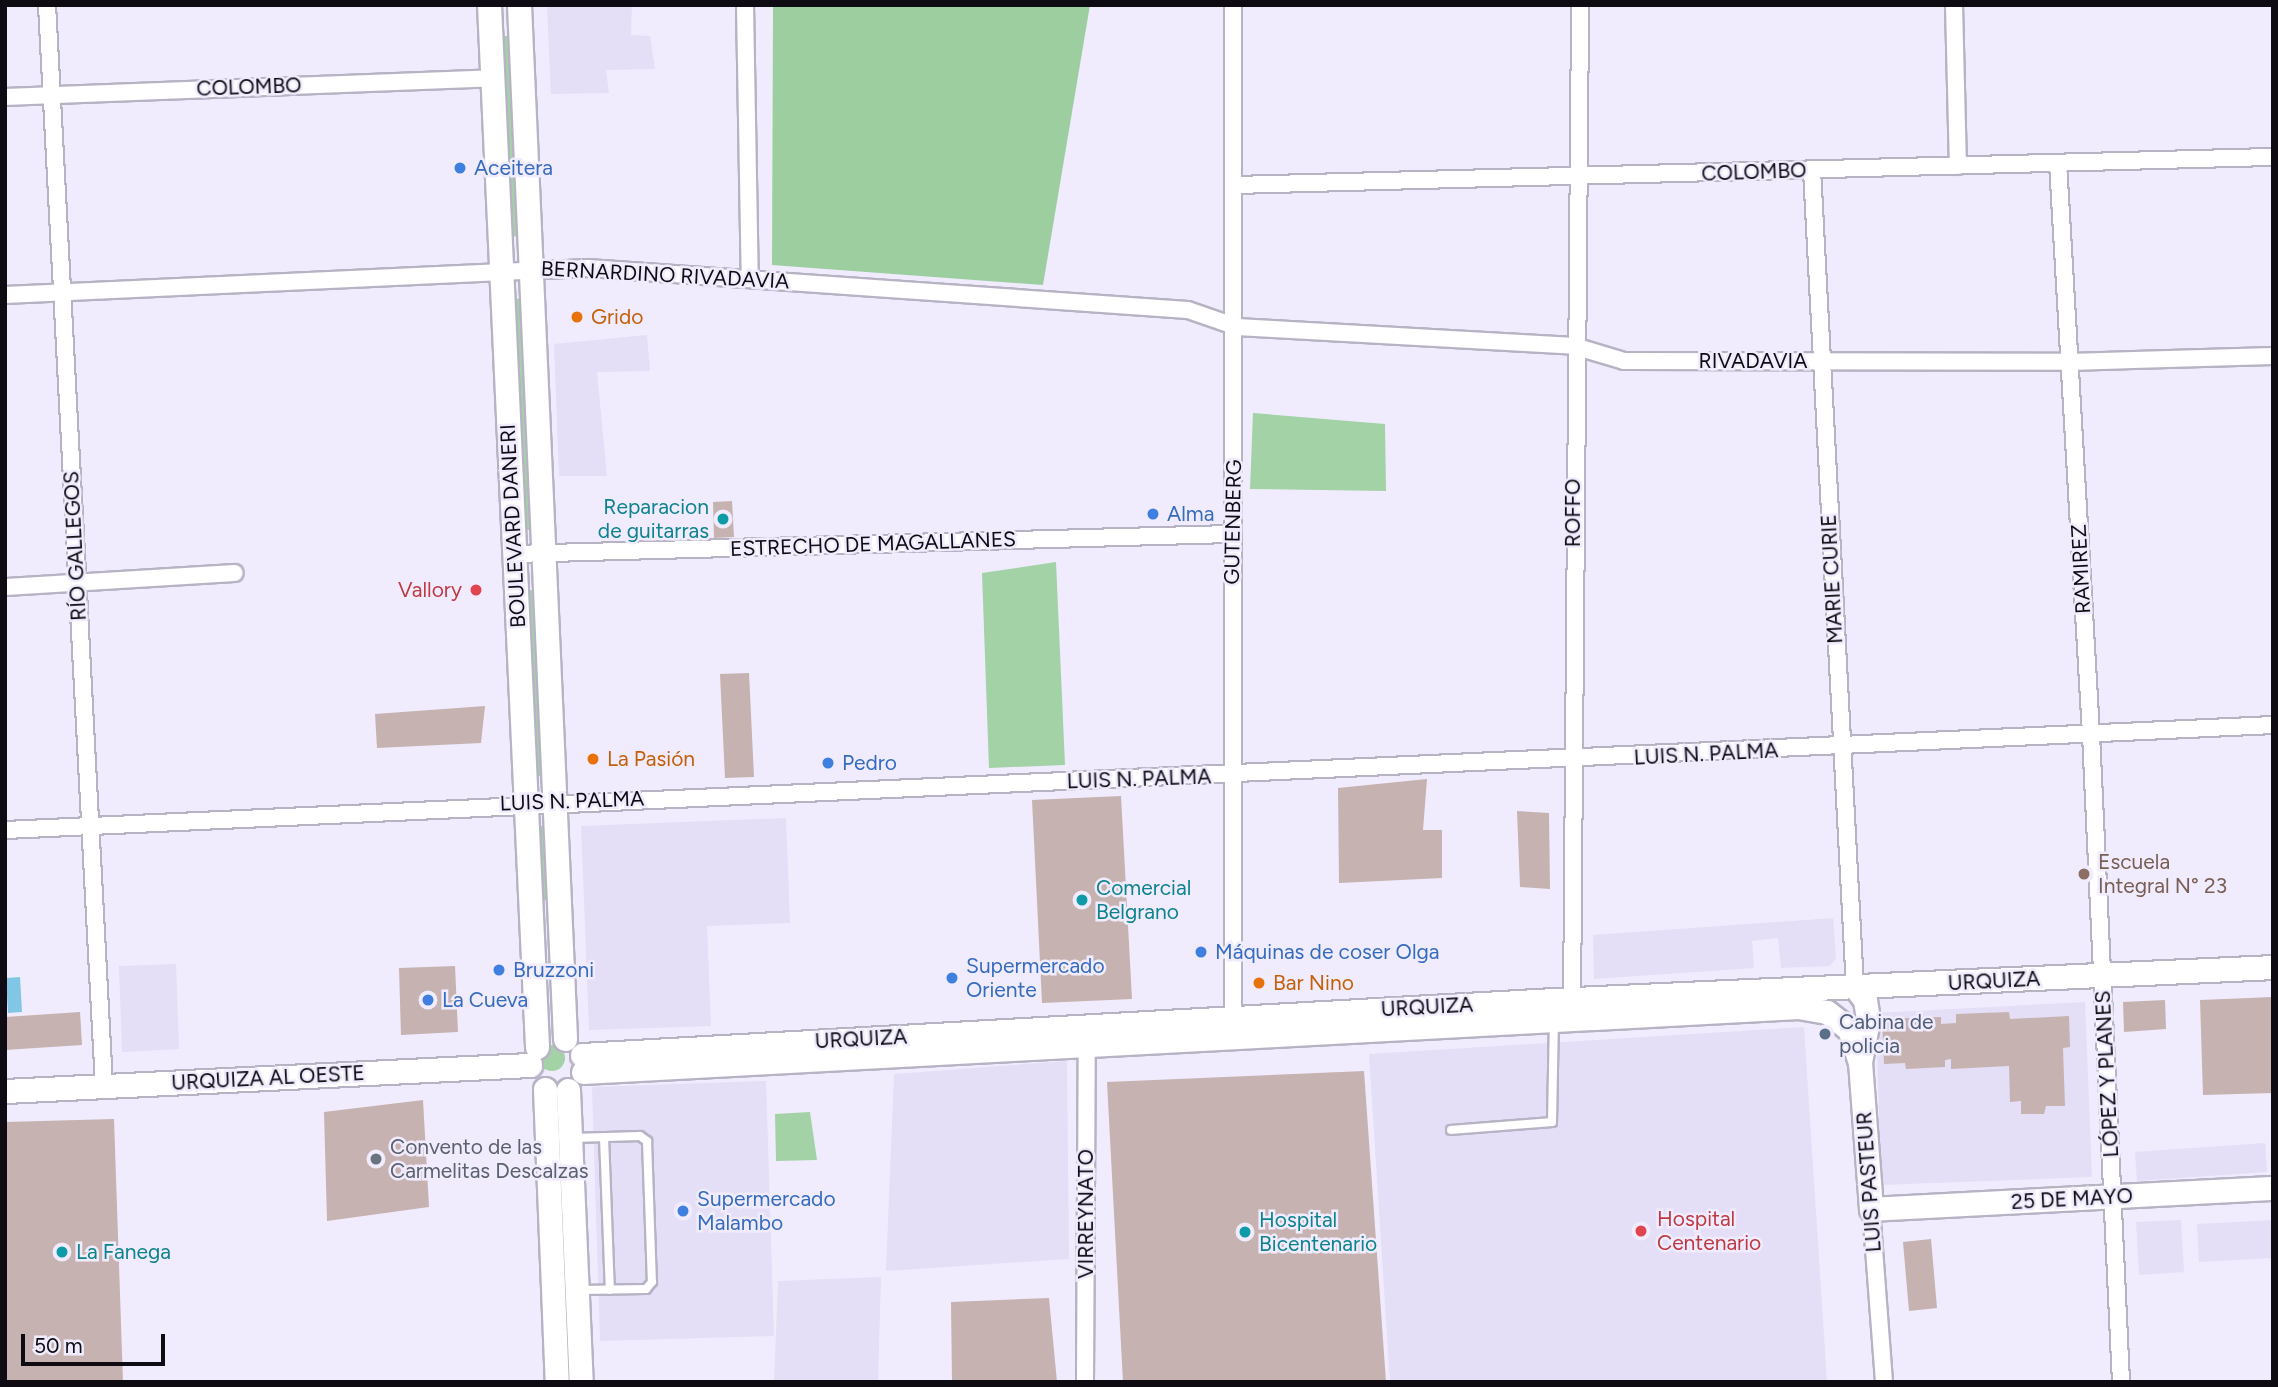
<!DOCTYPE html>
<html>
<head>
<meta charset="utf-8">
<style>
  body { margin:0 }
  #map { position:relative; width:2278px; height:1387px; overflow:hidden; background:#f0ecfe; font-family:Figtree,sans-serif }
  div>[style] { position:absolute }
  [style*='--x'] { left:calc(var(--x)*1px); top:calc(var(--y)*1px); width:calc(var(--w)*1px); rotate:calc(var(--a)*1deg) }
  .built>* { inset:0; background:#e5def7 }
  .green>* { inset:0; background:#a2d2a5 }
  .round { border-radius:50% }
  .forest>* { inset:0; background:#9ccea0 }
  .water>* { inset:0; background:#81c6e5 }
  .building>* { inset:0; background:#c6b2b0 }
  .roads { filter:drop-shadow(2px 0 #b7b3c4) drop-shadow(-2px 0 #b7b3c4) drop-shadow(0 2px #b7b3c4) drop-shadow(0 -2px #b7b3c4) }
  .lane>* { height:8px; margin:-4px; padding:0 4px; transform-origin:4px; border-radius:4px; background:#fff }
  .street>* { height:16px; margin:-8px; padding:0 8px; transform-origin:8px; border-radius:8px; background:#fff }
  .secondary>* { height:23px; margin:-11.5px; padding:0 11.5px; transform-origin:11.5px; border-radius:11.5px; background:#fff }
  .dots>* { width:19px; height:19px; translate:-50% -50%; box-sizing:border-box; border:4px solid #f0ecfe; border-radius:50% }
  span { translate:-50% -50%; white-space:nowrap; text-align:center; line-height:1.15; -webkit-text-stroke:5px #f0ecfe; paint-order:stroke }
  .street-label { font-size:21px; color:#0e0c12 }
  .shop-label { font-size:21px; color:#366cbe }
  .left { translate:0 -50%; text-align:left }
  .food-label { font-size:21px; color:#c56008 }
  .culture-label { font-size:21px; color:#0d838f }
  .right { translate:-100% -50%; text-align:right }
  .health-label { font-size:21px; color:#be3a42 }
  .education-label { font-size:21px; color:#785e54 }
  .service-label { font-size:21px; color:#4e5e75 }
  .worship-label { font-size:21px; color:#5b616d }
  .frame { position:absolute; inset:0; border:7px solid #0e0c12; pointer-events:none }
  .scale { position:absolute; left:21px; top:1334px; width:144px; height:32px; box-sizing:border-box; border:4px solid #0e0c12; border-top:0; padding-left:9px; font-size:21px; line-height:24px; white-space:nowrap; color:#0e0c12; -webkit-text-stroke:5px #f0ecfe; paint-order:stroke }
</style>
</head>
<body>
<div id="map">
  <div class="built">
    <i style="clip-path:polygon(547px 5px,632px 5px,631px 35px,650px 36px,655px 69px,606px 70px,609px 93px,551px 94px)"></i>
    <i style="clip-path:polygon(647px 335px,650px 371px,597px 372px,607px 476px,559px 476px,554px 344px)"></i>
    <i style="clip-path:polygon(786px 818px,790px 923px,707px 926px,711px 1026px,589px 1030px,581px 826px)"></i>
    <i style="clip-path:polygon(1833px 918px,1836px 958px,1830px 966px,1781px 968px,1778px 938px,1752px 941px,1754px 968px,1594px 979px,1593px 935px)"></i>
    <i style="clip-path:polygon(176px 964px,179px 1049px,122px 1052px,119px 966px)"></i>
    <i style="clip-path:polygon(2085px 1002px,2092px 1177px,1881px 1185px,1876px 1013px)"></i>
    <i style="clip-path:polygon(1804px 1027px,1827px 1382px,1390px 1382px,1369px 1054px)"></i>
    <i style="clip-path:polygon(1067px 1061px,1069px 1259px,886px 1271px,894px 1074px)"></i>
    <i style="clip-path:polygon(766px 1081px,774px 1336px,600px 1341px,592px 1087px)"></i>
    <i style="clip-path:polygon(2265px 1143px,2267px 1172px,2137px 1181px,2135px 1152px)"></i>
    <i style="clip-path:polygon(2181px 1220px,2184px 1272px,2139px 1275px,2136px 1222px)"></i>
    <i style="clip-path:polygon(2273px 1220px,2273px 1258px,2199px 1262px,2197px 1224px)"></i>
    <i style="clip-path:polygon(881px 1277px,878px 1382px,774px 1382px,778px 1281px)"></i>
  </div>
  <div class="green">
    <i style="clip-path:polygon(503px 36px,508px 36px,517px 236px,511px 237px)"></i>
    <i style="clip-path:polygon(522px 298px,531px 530px,526px 530px,516px 299px)"></i>
    <i style="clip-path:polygon(1253px 413px,1385px 424px,1386px 491px,1250px 489px)"></i>
    <i style="clip-path:polygon(1056px 562px,1065px 765px,989px 768px,982px 573px)"></i>
    <i style="clip-path:polygon(527px 590px,533px 590px,541px 776px,536px 776px)"></i>
    <i style="clip-path:polygon(540px 826px,545px 826px,548px 900px,542px 900px)"></i>
    <i class="round" style="left:539px;top:1045px;width:26px;height:26px"></i>
    <i style="clip-path:polygon(810px 1112px,817px 1160px,776px 1161px,775px 1114px)"></i>
  </div>
  <div class="forest">
    <i style="clip-path:polygon(773px 5px,1090px 5px,1043px 285px,772px 265px)"></i>
  </div>
  <div class="water">
    <i style="clip-path:polygon(20px 977px,22px 1012px,8px 1013px,6px 978px)"></i>
  </div>
  <div class="building">
    <i style="clip-path:polygon(732px 501px,734px 537px,714px 538px,713px 502px)"></i>
    <i style="clip-path:polygon(749px 673px,754px 777px,725px 778px,720px 674px)"></i>
    <i style="clip-path:polygon(485px 706px,481px 743px,377px 748px,375px 714px)"></i>
    <i style="clip-path:polygon(1427px 779px,1423px 830px,1442px 830px,1442px 878px,1339px 883px,1338px 788px)"></i>
    <i style="clip-path:polygon(1121px 796px,1132px 999px,1042px 1003px,1032px 800px)"></i>
    <i style="clip-path:polygon(1517px 811px,1549px 813px,1550px 889px,1520px 887px)"></i>
    <i style="clip-path:polygon(455px 966px,458px 1032px,401px 1035px,399px 968px)"></i>
    <i style="clip-path:polygon(2273px 997px,2273px 1093px,2203px 1095px,2200px 1000px)"></i>
    <i style="clip-path:polygon(2165px 1000px,2166px 1029px,2124px 1032px,2123px 1002px)"></i>
    <i style="clip-path:polygon(80px 1012px,82px 1045px,5px 1050px,5px 1017px)"></i>
    <i style="clip-path:polygon(2009px 1012px,2010px 1019px,2069px 1016px,2070px 1047px,2063px 1048px,2065px 1106px,2046px 1106px,2044px 1114px,2021px 1114px,2021px 1101px,2010px 1102px,2009px 1066px,1951px 1069px,1951px 1059px,1945px 1060px,1945px 1067px,1906px 1069px,1905px 1063px,1884px 1064px,1882px 1019px,1941px 1017px,1941px 1024px,1956px 1023px,1956px 1014px)"></i>
    <i style="clip-path:polygon(1364px 1071px,1386px 1382px,1123px 1382px,1107px 1082px)"></i>
    <i style="clip-path:polygon(423px 1100px,429px 1207px,327px 1221px,324px 1112px)"></i>
    <i style="clip-path:polygon(114px 1119px,123px 1382px,5px 1382px,5px 1122px)"></i>
    <i style="clip-path:polygon(1931px 1239px,1937px 1308px,1909px 1311px,1903px 1242px)"></i>
    <i style="clip-path:polygon(1049px 1298px,1057px 1382px,952px 1382px,951px 1302px)"></i>
  </div>
  <div class="roads">
    <div class="lane">
      <i style="--x:1451;--y:1130;--w:101;--a:-4.5"></i>
      <i style="--x:1552;--y:1122;--w:100;--a:-88.9"></i>
      <i style="--x:604;--y:1137;--w:153;--a:87.8"></i>
      <i style="--x:572;--y:1138;--w:68;--a:-1.7"></i>
      <i style="--x:640;--y:1136;--w:9;--a:36"></i>
      <i style="--x:647;--y:1141;--w:141;--a:88"></i>
      <i style="--x:652;--y:1282;--w:9;--a:131"></i>
      <i style="--x:646;--y:1289;--w:66;--a:179.1"></i>
    </div>
    <div class="street">
      <i style="--x:47;--y:5;--w:1083;--a:86.98"></i>
      <i style="--x:745;--y:5;--w:274;--a:89"></i>
      <i style="--x:1954;--y:5;--w:161;--a:88.6"></i>
      <i style="--x:5;--y:97;--w:487;--a:-2.2"></i>
      <i style="--x:2058;--y:163;--w:572;--a:86.69"></i>
      <i style="--x:2091;--y:734;--w:649;--a:87.35"></i>
      <i style="--x:1812;--y:170;--w:818;--a:86.99"></i>
      <i style="--x:1235;--y:185;--w:1038;--a:-1.55"></i>
      <i style="--x:5;--y:295;--w:584;--a:-2.65"></i>
      <i style="--x:588;--y:268;--w:601;--a:4"></i>
      <i style="--x:1188;--y:310;--w:52;--a:19.1"></i>
      <i style="--x:1237;--y:327;--w:338;--a:3.2"></i>
      <i style="--x:1574;--y:346;--w:52;--a:16.7"></i>
      <i style="--x:1624;--y:361;--w:445;--a:0.1"></i>
      <i style="--x:2069;--y:362;--w:204;--a:-1.7"></i>
      <i style="--x:514;--y:554;--w:718;--a:-1.6"></i>
      <i style="--x:5;--y:587;--w:230;--a:-3.5"></i>
      <i style="--x:5;--y:830;--w:2270;--a:-2.65"></i>
      <i style="--x:1572;--y:1008;--w:1003;--a:-89.54"></i>
      <i style="--x:1233;--y:1028;--w:1023;--a:-90"></i>
      <i style="--x:1871;--y:1209;--w:173;--a:85.7"></i>
      <i style="--x:1085;--y:1382;--w:335;--a:-89.7"></i>
    </div>
    <div class="secondary">
      <i style="--x:489;--y:5;--w:1043;--a:87.36"></i>
      <i style="--x:519;--y:5;--w:1035;--a:87.45"></i>
      <i style="--x:1855;--y:987;--w:16;--a:52"></i>
      <i style="--x:1865;--y:1000;--w:20;--a:81"></i>
      <i style="--x:1868;--y:1020;--w:43;--a:100.8"></i>
      <i style="--x:1860;--y:1062;--w:147;--a:85.7"></i>
      <i style="--x:1871;--y:1209;--w:403;--a:-3"></i>
      <i style="--x:582;--y:1055;--w:973;--a:-3.24"></i>
      <i style="--x:1553;--y:1000;--w:721;--a:-2.62"></i>
      <i style="--x:583;--y:1072;--w:1217;--a:-3.06"></i>
      <i style="--x:1798;--y:1007;--w:29;--a:10"></i>
      <i style="--x:1827;--y:1012;--w:28;--a:38"></i>
      <i style="--x:1849;--y:1029;--w:35;--a:72"></i>
      <i style="--x:545;--y:1089;--w:293;--a:87.7"></i>
      <i style="--x:568;--y:1090;--w:292;--a:87.5"></i>
      <i style="--x:5;--y:1091;--w:526;--a:-2.84"></i>
    </div>
  </div>
  <div class="dots">
    <i style="left:460px;top:168px;background:#3f7fe0"></i>
    <i style="left:577px;top:317px;background:#e8710a"></i>
    <i style="left:1153px;top:514px;background:#3f7fe0"></i>
    <i style="left:723px;top:519px;background:#0f9aa8"></i>
    <i style="left:476px;top:590px;background:#e0444e"></i>
    <i style="left:593px;top:759px;background:#e8710a"></i>
    <i style="left:828px;top:763px;background:#3f7fe0"></i>
    <i style="left:2084px;top:874px;background:#8d6e63"></i>
    <i style="left:1082px;top:900px;background:#0f9aa8"></i>
    <i style="left:1201px;top:952px;background:#3f7fe0"></i>
    <i style="left:499px;top:970px;background:#3f7fe0"></i>
    <i style="left:952px;top:978px;background:#3f7fe0"></i>
    <i style="left:1259px;top:983px;background:#e8710a"></i>
    <i style="left:428px;top:1000px;background:#3f7fe0"></i>
    <i style="left:1825px;top:1034px;background:#5c6f8a"></i>
    <i style="left:376px;top:1159px;background:#6b7280"></i>
    <i style="left:683px;top:1211px;background:#3f7fe0"></i>
    <i style="left:1641px;top:1231px;background:#e0444e"></i>
    <i style="left:1245px;top:1232px;background:#0f9aa8"></i>
    <i style="left:62px;top:1252px;background:#0f9aa8"></i>
  </div>
  <div class="street-label">
    <span style="left:249px;top:87px;rotate:-2deg">COLOMBO</span>
    <span style="left:1754px;top:172px;rotate:-2deg">COLOMBO</span>
    <span style="left:665px;top:275px;rotate:3deg">BERNARDINO RIVADAVIA</span>
    <span style="left:1753px;top:361px">RIVADAVIA</span>
    <span style="left:1573px;top:513px;rotate:-90deg">ROFFO</span>
    <span style="left:1233px;top:522px;rotate:-89deg">GUTENBERG</span>
    <span style="left:513px;top:526px;rotate:-93deg">BOULEVARD DANERI</span>
    <span style="left:873px;top:544px;rotate:-2deg">ESTRECHO DE MAGALLANES</span>
    <span style="left:75px;top:546px;rotate:-93deg">RÍO GALLEGOS</span>
    <span style="left:2081px;top:569px;rotate:-93deg">RAMIREZ</span>
    <span style="left:1832px;top:579px;rotate:-93deg">MARIE CURIE</span>
    <span style="left:1706px;top:754px;rotate:-3deg">LUIS N. PALMA</span>
    <span style="left:1139px;top:779px;rotate:-2deg">LUIS N. PALMA</span>
    <span style="left:572px;top:801px;rotate:-2deg">LUIS N. PALMA</span>
    <span style="left:1994px;top:981px;rotate:-3deg">URQUIZA</span>
    <span style="left:1427px;top:1007px;rotate:-3deg">URQUIZA</span>
    <span style="left:861px;top:1039px;rotate:-3deg">URQUIZA</span>
    <span style="left:2107px;top:1074px;rotate:-93deg">LÓPEZ Y PLANES</span>
    <span style="left:268px;top:1078px;rotate:-3deg">URQUIZA AL OESTE</span>
    <span style="left:1869px;top:1182px;rotate:-94deg">LUIS PASTEUR</span>
    <span style="left:2072px;top:1199px;rotate:-3deg">25 DE MAYO</span>
    <span style="left:1086px;top:1214px;rotate:-90deg">VIRREYNATO</span>
  </div>
  <div class="shop-label">
    <span class="left" style="left:474px;top:168px">Aceitera</span>
    <span class="left" style="left:1167px;top:514px">Alma</span>
    <span class="left" style="left:842px;top:763px">Pedro</span>
    <span class="left" style="left:1215px;top:952px">Máquinas de coser Olga</span>
    <span class="left" style="left:966px;top:978px">Supermercado<br>Oriente</span>
    <span class="left" style="left:513px;top:970px">Bruzzoni</span>
    <span class="left" style="left:442px;top:1000px">La Cueva</span>
    <span class="left" style="left:697px;top:1211px">Supermercado<br>Malambo</span>
  </div>
  <div class="food-label">
    <span class="left" style="left:591px;top:317px">Grido</span>
    <span class="left" style="left:607px;top:759px">La Pasión</span>
    <span class="left" style="left:1273px;top:983px">Bar Nino</span>
  </div>
  <div class="culture-label">
    <span class="right" style="left:709px;top:519px">Reparacion<br>de guitarras</span>
    <span class="left" style="left:1096px;top:900px">Comercial<br>Belgrano</span>
    <span class="left" style="left:1259px;top:1232px">Hospital<br>Bicentenario</span>
    <span class="left" style="left:76px;top:1252px">La Fanega</span>
  </div>
  <div class="health-label">
    <span class="right" style="left:462px;top:590px">Vallory</span>
    <span class="left" style="left:1657px;top:1231px">Hospital<br>Centenario</span>
  </div>
  <div class="education-label">
    <span class="left" style="left:2098px;top:874px">Escuela<br>Integral N° 23</span>
  </div>
  <div class="service-label">
    <span class="left" style="left:1839px;top:1034px">Cabina de<br>policia</span>
  </div>
  <div class="worship-label">
    <span class="left" style="left:390px;top:1159px">Convento de las<br>Carmelitas Descalzas</span>
  </div>
  <div class="frame"></div>
  <div class="scale">50 m</div>
</div>
</body>
</html>
